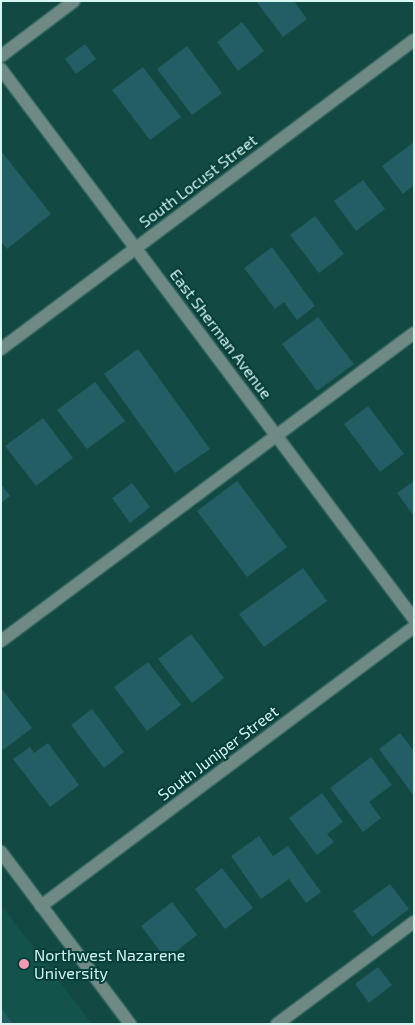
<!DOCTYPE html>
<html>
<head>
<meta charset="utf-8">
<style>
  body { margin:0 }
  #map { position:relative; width:415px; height:1025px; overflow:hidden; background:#134943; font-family:"Exo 2",sans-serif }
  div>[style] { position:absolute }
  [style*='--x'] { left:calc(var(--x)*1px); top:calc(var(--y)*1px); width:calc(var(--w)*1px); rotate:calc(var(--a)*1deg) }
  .built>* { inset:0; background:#12544c }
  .building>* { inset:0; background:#225e64 }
  .roads { filter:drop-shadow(1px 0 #366862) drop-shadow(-1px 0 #366862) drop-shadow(0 1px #366862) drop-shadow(0 -1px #366862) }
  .minor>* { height:12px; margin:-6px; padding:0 6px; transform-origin:6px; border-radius:6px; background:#6f8a85 }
  .dots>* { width:14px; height:14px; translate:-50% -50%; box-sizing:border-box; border:2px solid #043e38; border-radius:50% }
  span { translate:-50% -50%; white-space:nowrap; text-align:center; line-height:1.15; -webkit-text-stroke:4px #043e38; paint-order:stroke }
  .street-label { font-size:16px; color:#d5f6f1 }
  .poi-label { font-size:16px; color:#d5f6f1 }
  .left { translate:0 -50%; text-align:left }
  .frame { position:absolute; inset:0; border:2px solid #d5f6f1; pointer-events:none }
</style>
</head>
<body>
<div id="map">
  <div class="built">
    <i style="clip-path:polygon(1px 905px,92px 1024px,1px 1024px)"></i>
  </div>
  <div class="building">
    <i style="clip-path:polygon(256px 1px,294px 1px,307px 19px,283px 37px)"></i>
    <i style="clip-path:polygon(242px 22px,264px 51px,238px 71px,217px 42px)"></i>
    <i style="clip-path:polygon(85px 44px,96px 59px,76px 74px,65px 59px)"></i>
    <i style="clip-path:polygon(187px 46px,222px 93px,192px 115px,157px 69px)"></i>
    <i style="clip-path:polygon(143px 67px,181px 117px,150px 140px,112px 90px)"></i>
    <i style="clip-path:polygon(414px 142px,414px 185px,403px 194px,382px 166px)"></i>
    <i style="clip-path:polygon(1px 151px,51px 214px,7px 249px,1px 242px)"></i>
    <i style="clip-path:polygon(363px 180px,385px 209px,356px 231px,334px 201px)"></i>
    <i style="clip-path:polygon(315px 216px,344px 254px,319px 273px,290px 235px)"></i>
    <i style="clip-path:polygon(272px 247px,315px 306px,297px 320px,284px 302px,275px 309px,244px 268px)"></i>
    <i style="clip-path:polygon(318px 317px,354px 364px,317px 391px,282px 344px)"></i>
    <i style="clip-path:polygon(138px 349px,210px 449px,175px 473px,104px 374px)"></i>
    <i style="clip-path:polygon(95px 382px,125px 421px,87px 449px,57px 410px)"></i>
    <i style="clip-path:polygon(368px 406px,404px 454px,380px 472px,344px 424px)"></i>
    <i style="clip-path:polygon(43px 418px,73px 458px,36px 486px,5px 446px)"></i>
    <i style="clip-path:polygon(237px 481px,287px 547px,247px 577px,197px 511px)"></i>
    <i style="clip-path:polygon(414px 481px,414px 516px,397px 493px)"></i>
    <i style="clip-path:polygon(132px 483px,150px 507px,130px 523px,112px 498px)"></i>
    <i style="clip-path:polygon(1px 484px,10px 496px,1px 503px)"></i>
    <i style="clip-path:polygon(303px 568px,327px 601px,264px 647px,239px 614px)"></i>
    <i style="clip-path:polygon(191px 634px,224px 678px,192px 703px,158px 659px)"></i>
    <i style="clip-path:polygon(148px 662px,181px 705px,147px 731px,114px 687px)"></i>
    <i style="clip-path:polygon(1px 688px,32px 728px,3px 750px,1px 747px)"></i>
    <i style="clip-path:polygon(92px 709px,124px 752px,104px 768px,71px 725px)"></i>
    <i style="clip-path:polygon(400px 733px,414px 751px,414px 796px,379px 749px)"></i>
    <i style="clip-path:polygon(48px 743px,79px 785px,50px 807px,13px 759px,30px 747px,34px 753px)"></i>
    <i style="clip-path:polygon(371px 757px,392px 785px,369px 802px,381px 818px,363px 832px,330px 788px)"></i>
    <i style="clip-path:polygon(322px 793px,343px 822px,327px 834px,334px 842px,317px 855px,289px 818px)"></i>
    <i style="clip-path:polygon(259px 836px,273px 856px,288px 846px,321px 892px,306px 903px,289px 879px,261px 899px,231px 856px)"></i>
    <i style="clip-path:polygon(222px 868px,253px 908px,225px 929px,195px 889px)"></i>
    <i style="clip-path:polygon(390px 884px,409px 909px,372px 937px,353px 911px)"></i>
    <i style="clip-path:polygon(172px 902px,197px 935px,166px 959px,141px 926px)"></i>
    <i style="clip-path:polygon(378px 967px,392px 985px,369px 1003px,355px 984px)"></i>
    <i style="clip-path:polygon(1px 1008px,13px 1024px,1px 1024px)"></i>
  </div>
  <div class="roads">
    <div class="minor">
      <i style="--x:1;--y:56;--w:91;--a:-37"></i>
      <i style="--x:1;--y:69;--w:688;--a:53.1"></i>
      <i style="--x:1;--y:349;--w:516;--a:-36.8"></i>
      <i style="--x:1;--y:641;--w:515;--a:-36.71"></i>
      <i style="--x:1;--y:852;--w:215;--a:53.1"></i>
      <i style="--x:41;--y:906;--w:466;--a:-36.8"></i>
      <i style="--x:277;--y:1024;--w:171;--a:-36.7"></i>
    </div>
  </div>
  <div class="dots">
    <i style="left:24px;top:964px;background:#f29aaf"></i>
  </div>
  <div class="street-label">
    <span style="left:198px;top:181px;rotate:-37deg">South Locust Street</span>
    <span style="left:221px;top:334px;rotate:53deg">East Sherman Avenue</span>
    <span style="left:218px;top:753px;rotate:-37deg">South Juniper Street</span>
  </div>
  <div class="poi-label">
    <span class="left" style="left:34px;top:964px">Northwest Nazarene<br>University</span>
  </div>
  <div class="frame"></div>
</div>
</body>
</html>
